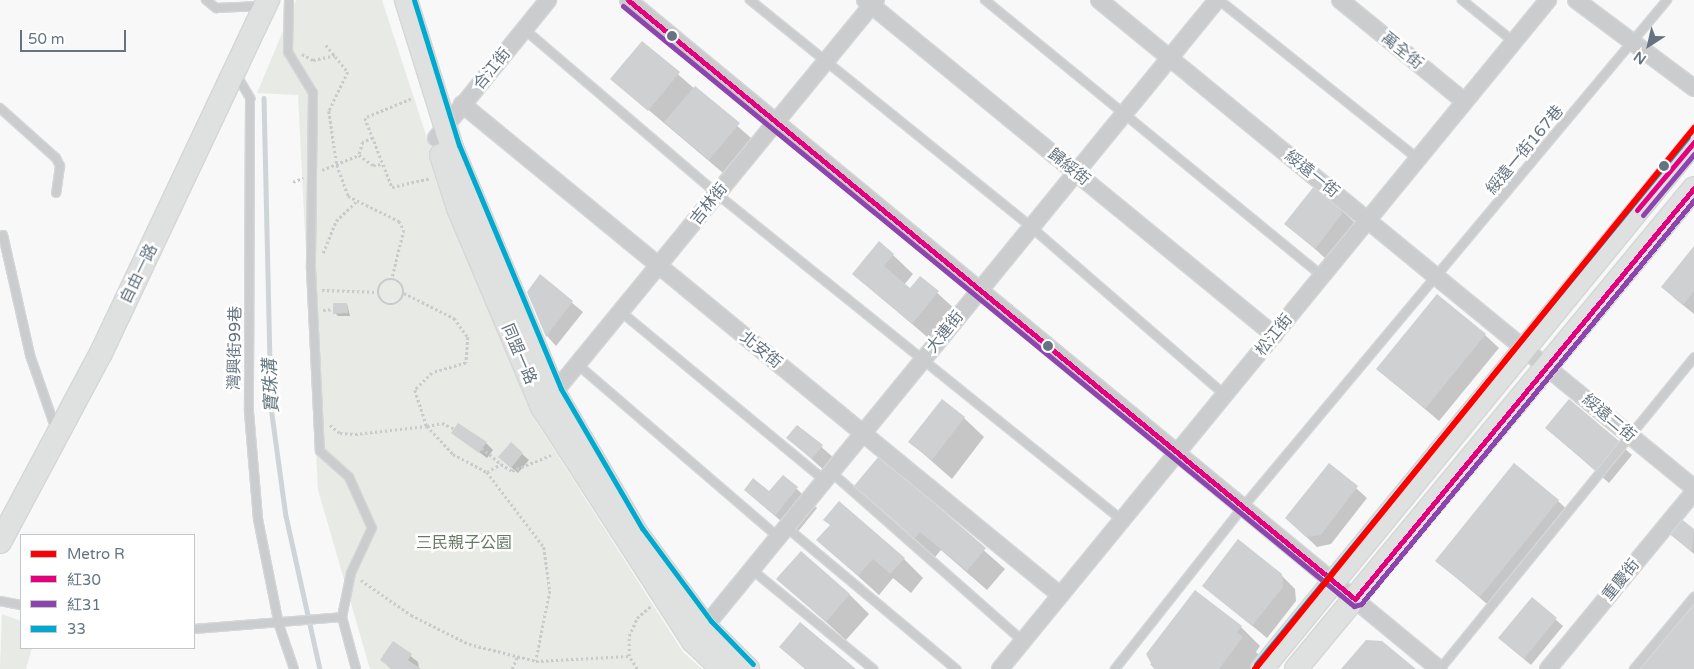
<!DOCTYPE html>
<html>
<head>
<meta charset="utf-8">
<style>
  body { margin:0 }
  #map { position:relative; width:1694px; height:669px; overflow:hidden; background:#f8f8f8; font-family:"Varela Round","Noto Sans TC",sans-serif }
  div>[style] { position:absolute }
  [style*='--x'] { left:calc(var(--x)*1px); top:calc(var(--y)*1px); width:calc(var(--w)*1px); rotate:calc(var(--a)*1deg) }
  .green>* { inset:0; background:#e7eae5 }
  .shadow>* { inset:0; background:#0003 }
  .stream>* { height:4.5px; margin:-2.25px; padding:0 2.25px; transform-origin:2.25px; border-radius:2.25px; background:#ced4d8 }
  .building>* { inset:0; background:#ced0d1 }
  .path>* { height:2.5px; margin-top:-1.25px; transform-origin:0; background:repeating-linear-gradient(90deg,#c8cacb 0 2.5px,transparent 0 5px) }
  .path>.ring { margin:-1.25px; padding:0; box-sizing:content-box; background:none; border:2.5px solid #c8cacb; border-radius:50% }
  .roads { filter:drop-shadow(1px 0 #d5d6d7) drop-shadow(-1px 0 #d5d6d7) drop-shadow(0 1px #d5d6d7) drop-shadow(0 -1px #d5d6d7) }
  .lane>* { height:8px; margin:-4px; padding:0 4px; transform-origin:4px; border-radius:4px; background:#cbcccd }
  .street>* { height:16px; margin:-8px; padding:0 8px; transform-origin:8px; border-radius:8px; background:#cbcccd }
  .secondary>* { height:22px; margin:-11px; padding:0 11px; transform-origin:11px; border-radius:11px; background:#dfe0e0 }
  .bus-1>* { height:5px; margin:-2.5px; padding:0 2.5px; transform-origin:2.5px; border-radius:2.5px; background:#e5007d }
  .bus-2>* { height:5px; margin:-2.5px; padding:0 2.5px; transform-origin:2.5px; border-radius:2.5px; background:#8e44ad }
  .bus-3>* { height:5px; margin:-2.5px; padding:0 2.5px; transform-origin:2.5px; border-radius:2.5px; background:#00a9ce }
  .metro-1>* { height:6px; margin:-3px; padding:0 3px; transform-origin:3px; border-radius:3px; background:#f00 }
  .dots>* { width:14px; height:14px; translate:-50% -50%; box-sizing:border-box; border:2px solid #fff; border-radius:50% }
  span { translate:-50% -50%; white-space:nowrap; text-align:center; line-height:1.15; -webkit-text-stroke:5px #fff; paint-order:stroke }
  .street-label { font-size:16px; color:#657480 }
  .park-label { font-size:16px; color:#677964 }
  .water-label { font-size:18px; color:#657981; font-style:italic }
  .legend { position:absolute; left:20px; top:534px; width:175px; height:115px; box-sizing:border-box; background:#fff; border:1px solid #c1c7cc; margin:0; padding:6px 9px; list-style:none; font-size:15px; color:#657480 }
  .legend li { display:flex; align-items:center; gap:10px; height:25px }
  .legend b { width:25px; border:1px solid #c1c7cc }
  .north { position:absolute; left:1624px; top:20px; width:50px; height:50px; -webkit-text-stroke:4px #fff; paint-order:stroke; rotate:215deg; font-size:14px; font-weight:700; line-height:20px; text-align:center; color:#657480 }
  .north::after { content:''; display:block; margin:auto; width:18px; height:22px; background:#657480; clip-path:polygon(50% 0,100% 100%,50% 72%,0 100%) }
  .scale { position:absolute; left:20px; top:30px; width:106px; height:22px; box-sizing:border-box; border:2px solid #657480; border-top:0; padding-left:6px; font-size:15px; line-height:18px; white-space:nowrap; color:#657480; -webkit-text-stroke:4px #fff; paint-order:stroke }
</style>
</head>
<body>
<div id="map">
  <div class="green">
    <i style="clip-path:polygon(296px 0,382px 0,426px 135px,537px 423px,683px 652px,702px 669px,370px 669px,318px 490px,298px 95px,257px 93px)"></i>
    <i style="clip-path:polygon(2px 614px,21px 621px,21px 648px,32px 648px,26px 669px,0 669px)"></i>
  </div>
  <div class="shadow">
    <i style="clip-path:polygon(642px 43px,758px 144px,729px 178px,612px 79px)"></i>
    <i style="clip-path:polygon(1339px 207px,1359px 227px,1335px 267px,1286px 223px)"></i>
    <i style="clip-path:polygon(1694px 248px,1694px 314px,1673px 297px)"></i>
    <i style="clip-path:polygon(893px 255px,913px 274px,904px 285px,910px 290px,921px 278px,958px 312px,933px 342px,854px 274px)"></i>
    <i style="clip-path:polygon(540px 276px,583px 312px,556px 346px,547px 336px)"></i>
    <i style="clip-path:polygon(347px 304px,350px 316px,338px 316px,335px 313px)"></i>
    <i style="clip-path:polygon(1485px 335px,1499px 348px,1439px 421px,1378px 369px)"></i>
    <i style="clip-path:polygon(1570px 401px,1632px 455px,1609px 483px,1547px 428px)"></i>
    <i style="clip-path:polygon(964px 418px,984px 437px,952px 479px,910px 442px)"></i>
    <i style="clip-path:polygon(798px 426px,836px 460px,826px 472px,788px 438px)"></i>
    <i style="clip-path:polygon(453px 433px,486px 443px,493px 450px,487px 458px)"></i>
    <i style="clip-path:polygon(522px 454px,529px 460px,518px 473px,507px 464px)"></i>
    <i style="clip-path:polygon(879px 458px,1005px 569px,987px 590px,941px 550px,935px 557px,856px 486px)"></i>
    <i style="clip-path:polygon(1329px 464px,1367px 498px,1331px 544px,1317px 547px,1297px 528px)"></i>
    <i style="clip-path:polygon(783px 476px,817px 508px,796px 534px,745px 490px,770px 493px)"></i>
    <i style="clip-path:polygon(1558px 501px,1572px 514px,1494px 610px,1437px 561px)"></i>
    <i style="clip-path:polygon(1679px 519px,1694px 531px,1694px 554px,1668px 532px)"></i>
    <i style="clip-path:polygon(818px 540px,904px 559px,923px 578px,911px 593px,893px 578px,879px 595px)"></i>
    <i style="clip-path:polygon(1281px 575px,1295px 589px,1296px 601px,1267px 638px,1203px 585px)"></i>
    <i style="clip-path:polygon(778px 579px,849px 594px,869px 614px,846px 640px)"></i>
    <i style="clip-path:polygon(1532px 599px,1563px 626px,1531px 665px,1507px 645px)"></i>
    <i style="clip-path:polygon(1241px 627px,1260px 646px,1256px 652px,1262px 658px,1253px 669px,1155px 669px,1150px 664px)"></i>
    <i style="clip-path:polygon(394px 643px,418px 662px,419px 669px,391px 669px,382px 660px)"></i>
  </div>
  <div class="stream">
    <i style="--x:264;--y:98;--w:309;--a:88.7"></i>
    <i style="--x:271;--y:407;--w:110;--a:82.2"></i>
    <i style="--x:286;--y:516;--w:157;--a:77.5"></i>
  </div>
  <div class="building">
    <i style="clip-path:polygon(642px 41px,680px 72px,648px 111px,610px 79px)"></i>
    <i style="clip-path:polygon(695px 86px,740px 123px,709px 160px,664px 122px)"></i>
    <i style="clip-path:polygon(1315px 185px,1340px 206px,1342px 214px,1315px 249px,1284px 224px)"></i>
    <i style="clip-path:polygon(879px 241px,894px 254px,884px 266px,910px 288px,920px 276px,939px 291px,912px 324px,852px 274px)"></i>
    <i style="clip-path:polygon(1694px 246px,1694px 291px,1683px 305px,1661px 287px)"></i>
    <i style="clip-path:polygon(540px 274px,573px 301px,546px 337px,527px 292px)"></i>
    <i style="clip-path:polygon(1437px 294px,1486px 334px,1425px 409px,1376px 369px)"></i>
    <i style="clip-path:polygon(333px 303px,347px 303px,348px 313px,333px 314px)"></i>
    <i style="clip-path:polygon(942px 399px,965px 417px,932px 460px,908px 442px)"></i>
    <i style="clip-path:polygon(1569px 399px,1619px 441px,1595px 470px,1545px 428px)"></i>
    <i style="clip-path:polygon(458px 423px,487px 442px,479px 453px,451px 433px)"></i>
    <i style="clip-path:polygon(797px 425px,823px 445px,812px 459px,786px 438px)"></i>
    <i style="clip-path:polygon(511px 442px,523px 453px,511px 468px,498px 457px)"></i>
    <i style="clip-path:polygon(879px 456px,986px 548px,967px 571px,920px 532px,915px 538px,854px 486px)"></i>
    <i style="clip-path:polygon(1329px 463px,1358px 486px,1321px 535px,1306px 537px,1285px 518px)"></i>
    <i style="clip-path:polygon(1514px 463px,1559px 500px,1480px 597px,1435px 561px)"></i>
    <i style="clip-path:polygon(783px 475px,798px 487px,775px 516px,744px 490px,753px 478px,769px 491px)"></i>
    <i style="clip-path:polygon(839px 501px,905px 558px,890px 574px,873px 559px,858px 576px,816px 540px,830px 525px,823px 520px)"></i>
    <i style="clip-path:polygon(1679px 517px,1694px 529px,1692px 552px,1667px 532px)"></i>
    <i style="clip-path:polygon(1238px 539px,1282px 574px,1283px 587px,1252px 626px,1202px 586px)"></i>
    <i style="clip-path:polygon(801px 551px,850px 594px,826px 622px,776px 579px)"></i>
    <i style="clip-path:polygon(1195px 590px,1242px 626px,1237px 632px,1243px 637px,1219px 669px,1154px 669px,1146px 654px)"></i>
    <i style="clip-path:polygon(1532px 597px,1557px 618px,1524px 659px,1498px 638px)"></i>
    <i style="clip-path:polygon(1694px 600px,1694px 669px,1640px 669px)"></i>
    <i style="clip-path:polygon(800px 622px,856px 669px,805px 669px,779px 647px)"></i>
    <i style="clip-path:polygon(1366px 640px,1382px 641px,1416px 669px,1341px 669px)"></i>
    <i style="clip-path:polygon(393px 641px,412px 654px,408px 660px,421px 669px,392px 669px,380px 660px)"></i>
  </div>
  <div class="path">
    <i style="--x:326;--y:45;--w:35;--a:51"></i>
    <i style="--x:348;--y:72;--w:43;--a:116"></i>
    <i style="--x:329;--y:111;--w:55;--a:81.6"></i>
    <i style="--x:337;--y:165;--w:33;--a:70"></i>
    <i style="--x:348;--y:196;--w:57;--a:26.1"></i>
    <i style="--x:399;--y:221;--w:10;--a:61"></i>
    <i style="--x:404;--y:230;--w:50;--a:103.8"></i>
    <i style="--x:302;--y:54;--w:13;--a:29"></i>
    <i style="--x:313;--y:60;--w:24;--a:-12"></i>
    <i style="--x:411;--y:99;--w:50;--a:157.6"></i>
    <i style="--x:365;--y:118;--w:74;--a:68.6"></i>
    <i style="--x:392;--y:187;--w:39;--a:-13"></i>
    <i style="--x:373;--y:138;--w:11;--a:158"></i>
    <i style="--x:363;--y:142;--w:14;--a:107"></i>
    <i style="--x:359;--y:155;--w:17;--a:36"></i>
    <i style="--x:373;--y:165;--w:10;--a:-6"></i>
    <i style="--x:322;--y:170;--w:40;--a:-22"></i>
    <i style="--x:293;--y:182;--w:11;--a:-22"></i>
    <i style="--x:323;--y:253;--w:35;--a:-68"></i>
    <i style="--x:336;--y:221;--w:28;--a:-44"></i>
    <i class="ring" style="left:378px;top:279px;width:23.5px;height:23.5px"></i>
    <i style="--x:322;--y:290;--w:56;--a:2"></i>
    <i style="--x:404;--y:293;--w:56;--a:26.6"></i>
    <i style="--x:454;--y:318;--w:24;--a:54"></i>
    <i style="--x:468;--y:337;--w:26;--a:94"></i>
    <i style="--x:466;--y:363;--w:35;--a:164"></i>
    <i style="--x:432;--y:373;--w:24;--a:135"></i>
    <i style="--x:415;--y:390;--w:38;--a:72"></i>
    <i style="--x:427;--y:426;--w:15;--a:-11"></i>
    <i style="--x:442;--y:423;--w:14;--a:25"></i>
    <i style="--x:323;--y:310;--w:10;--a:-6"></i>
    <i style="--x:330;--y:425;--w:13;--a:39"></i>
    <i style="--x:340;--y:433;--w:15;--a:4"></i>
    <i style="--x:355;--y:434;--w:72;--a:-6.3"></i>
    <i style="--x:427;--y:426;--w:38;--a:47"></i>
    <i style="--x:453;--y:454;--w:38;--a:28"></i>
    <i style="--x:487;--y:472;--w:94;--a:52.8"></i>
    <i style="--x:544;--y:547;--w:44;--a:82.2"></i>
    <i style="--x:550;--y:591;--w:71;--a:101.3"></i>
    <i style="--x:482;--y:448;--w:25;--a:40"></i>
    <i style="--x:487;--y:472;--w:16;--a:-30"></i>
    <i style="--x:501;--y:464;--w:13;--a:32"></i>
    <i style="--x:512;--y:471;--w:42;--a:-22.3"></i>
    <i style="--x:361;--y:580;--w:61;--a:35"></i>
    <i style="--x:411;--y:615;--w:65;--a:26.6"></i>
    <i style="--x:469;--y:644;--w:69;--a:14.2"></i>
    <i style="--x:536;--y:661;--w:93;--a:-3.1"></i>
    <i style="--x:512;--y:669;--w:13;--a:-67"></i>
    <i style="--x:637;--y:669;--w:15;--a:-122"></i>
    <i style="--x:629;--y:656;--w:20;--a:-90"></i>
    <i style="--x:629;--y:636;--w:20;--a:-66"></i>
    <i style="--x:637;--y:618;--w:18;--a:-41"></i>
  </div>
  <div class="roads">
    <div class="lane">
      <i style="--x:206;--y:0;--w:13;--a:39"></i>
      <i style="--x:216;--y:8;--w:45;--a:-2.5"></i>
      <i style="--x:289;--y:0;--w:52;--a:91.1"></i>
      <i style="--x:288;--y:52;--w:48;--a:58.6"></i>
      <i style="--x:313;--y:93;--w:176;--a:90.7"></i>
      <i style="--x:311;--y:269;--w:182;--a:87.2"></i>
      <i style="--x:320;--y:451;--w:39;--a:42"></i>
      <i style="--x:349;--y:477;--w:56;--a:65.7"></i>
      <i style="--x:372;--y:528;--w:50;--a:115"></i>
      <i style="--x:351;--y:573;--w:45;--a:101.6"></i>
      <i style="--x:342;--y:617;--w:54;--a:74.9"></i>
      <i style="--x:750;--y:0;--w:361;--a:38.9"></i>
      <i style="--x:1031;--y:227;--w:257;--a:40.9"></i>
      <i style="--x:985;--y:0;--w:436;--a:39.3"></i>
      <i style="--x:1219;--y:0;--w:255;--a:38.6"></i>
      <i style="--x:1462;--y:0;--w:67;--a:38.9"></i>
      <i style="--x:524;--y:29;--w:254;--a:40.5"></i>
      <i style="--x:717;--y:194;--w:520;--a:38.83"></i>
      <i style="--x:237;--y:76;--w:26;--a:59"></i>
      <i style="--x:250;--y:98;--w:314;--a:90.2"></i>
      <i style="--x:249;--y:412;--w:107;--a:85.2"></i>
      <i style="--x:258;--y:519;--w:108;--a:78.8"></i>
      <i style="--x:279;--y:625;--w:46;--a:71.2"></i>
      <i style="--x:0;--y:108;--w:75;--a:41.8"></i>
      <i style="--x:56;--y:158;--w:9;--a:63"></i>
      <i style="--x:60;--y:166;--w:27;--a:98"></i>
      <i style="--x:3;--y:235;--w:123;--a:77.3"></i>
      <i style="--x:30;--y:355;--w:70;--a:70.8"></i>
      <i style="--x:53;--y:421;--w:8;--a:40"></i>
      <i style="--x:620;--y:311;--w:265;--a:39.6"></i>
      <i style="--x:577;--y:364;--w:265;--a:40.7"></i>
      <i style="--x:831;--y:472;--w:256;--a:41.4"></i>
      <i style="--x:786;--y:527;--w:222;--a:39.9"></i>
      <i style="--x:751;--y:569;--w:158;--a:39.3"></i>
      <i style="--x:0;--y:601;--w:21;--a:11"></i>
      <i style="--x:194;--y:629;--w:148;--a:-4.6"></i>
      <i style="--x:1115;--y:669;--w:206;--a:-51.7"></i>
      <i style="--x:1243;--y:507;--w:661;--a:-50.09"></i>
      <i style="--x:1440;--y:669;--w:402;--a:-50.8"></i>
      <i style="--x:1634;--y:669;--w:94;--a:-50.2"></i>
    </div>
    <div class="street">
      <i style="--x:628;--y:0;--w:1051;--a:39.52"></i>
      <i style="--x:865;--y:0;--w:529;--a:39.32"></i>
      <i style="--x:1099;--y:0;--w:770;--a:39.36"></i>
      <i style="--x:1340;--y:0;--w:161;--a:39.2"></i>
      <i style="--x:1576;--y:0;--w:147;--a:36.7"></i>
      <i style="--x:462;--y:104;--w:774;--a:39.39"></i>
      <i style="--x:436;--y:138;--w:178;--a:-50.9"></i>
      <i style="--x:548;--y:400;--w:517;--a:-50.65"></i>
      <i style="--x:699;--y:634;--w:819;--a:-50.75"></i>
      <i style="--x:1000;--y:669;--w:865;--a:-50.68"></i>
      <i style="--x:1548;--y:669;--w:229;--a:-50.5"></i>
    </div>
    <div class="secondary">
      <i style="--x:406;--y:0;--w:155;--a:72.7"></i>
      <i style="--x:452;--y:148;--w:264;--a:67.3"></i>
      <i style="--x:554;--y:392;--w:162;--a:59.6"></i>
      <i style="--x:636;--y:532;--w:117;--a:53.7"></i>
      <i style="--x:705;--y:626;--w:61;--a:45"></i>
      <i style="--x:441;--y:155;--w:56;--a:72.2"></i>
      <i style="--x:458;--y:208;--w:216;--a:67.1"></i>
      <i style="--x:542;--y:407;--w:278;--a:57.2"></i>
      <i style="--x:693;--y:641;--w:40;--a:44"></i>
      <i style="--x:0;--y:542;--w:214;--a:-61.9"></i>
      <i style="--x:101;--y:353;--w:391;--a:-64.7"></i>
      <i style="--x:1262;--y:669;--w:681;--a:-50.66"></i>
      <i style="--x:1296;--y:669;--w:624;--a:-50.39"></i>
    </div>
  </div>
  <div class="bus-1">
    <i style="--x:628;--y:0;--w:942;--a:39.49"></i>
    <i style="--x:1355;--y:599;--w:533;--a:-50.48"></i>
    <i style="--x:1637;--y:210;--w:89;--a:-50"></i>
  </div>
  <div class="bus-2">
    <i style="--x:623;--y:6;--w:946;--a:39.38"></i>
    <i style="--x:1354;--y:606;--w:7;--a:-16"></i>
    <i style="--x:1361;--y:604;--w:524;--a:-50.5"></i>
    <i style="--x:1643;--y:215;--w:80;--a:-50.1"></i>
  </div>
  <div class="bus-3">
    <i style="--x:414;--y:0;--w:152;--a:72.8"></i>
    <i style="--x:459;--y:145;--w:264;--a:67.3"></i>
    <i style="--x:561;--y:389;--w:161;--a:59.8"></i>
    <i style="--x:642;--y:528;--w:116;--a:53.4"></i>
    <i style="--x:711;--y:621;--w:60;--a:45.7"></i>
    <i style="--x:1256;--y:664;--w:681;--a:-50.66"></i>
  </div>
  <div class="metro-1">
    <i style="--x:1255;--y:669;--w:697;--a:-50.94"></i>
  </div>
  <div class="dots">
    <i style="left:672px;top:36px;background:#657480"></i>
    <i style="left:1664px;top:166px;background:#657480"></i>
    <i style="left:1048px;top:346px;background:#657480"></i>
  </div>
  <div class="street-label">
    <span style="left:1402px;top:51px;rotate:39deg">萬全街</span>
    <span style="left:492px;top:69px;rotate:-51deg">合江街</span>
    <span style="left:1525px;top:150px;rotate:-50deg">綏遠一街167巷</span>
    <span style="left:1069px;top:167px;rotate:39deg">歸綏街</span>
    <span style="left:1312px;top:174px;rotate:39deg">綏遠一街</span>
    <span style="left:709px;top:204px;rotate:-51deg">吉林街</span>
    <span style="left:139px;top:274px;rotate:-64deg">自由一路</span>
    <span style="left:945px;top:332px;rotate:-51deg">大連街</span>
    <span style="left:1274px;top:335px;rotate:-51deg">松江街</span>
    <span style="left:235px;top:348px;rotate:-89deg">灣興街99巷</span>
    <span style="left:761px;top:350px;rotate:39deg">北安街</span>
    <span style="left:519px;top:354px;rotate:67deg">同盟一路</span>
    <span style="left:1609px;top:418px;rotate:40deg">綏遠二街</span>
    <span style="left:1621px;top:580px;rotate:-51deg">重慶街</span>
  </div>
  <div class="park-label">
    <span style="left:464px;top:543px">三民親子公園</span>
  </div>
  <div class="water-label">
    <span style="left:271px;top:386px;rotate:-93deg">寶珠溝</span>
  </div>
  <ul class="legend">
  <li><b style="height:6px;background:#f00"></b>Metro R</li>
  <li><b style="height:6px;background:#e5007d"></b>紅30</li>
  <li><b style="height:6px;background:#8e44ad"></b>紅31</li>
  <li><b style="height:6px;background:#00a9ce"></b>33</li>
  </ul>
  <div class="north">N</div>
  <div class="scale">50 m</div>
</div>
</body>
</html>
